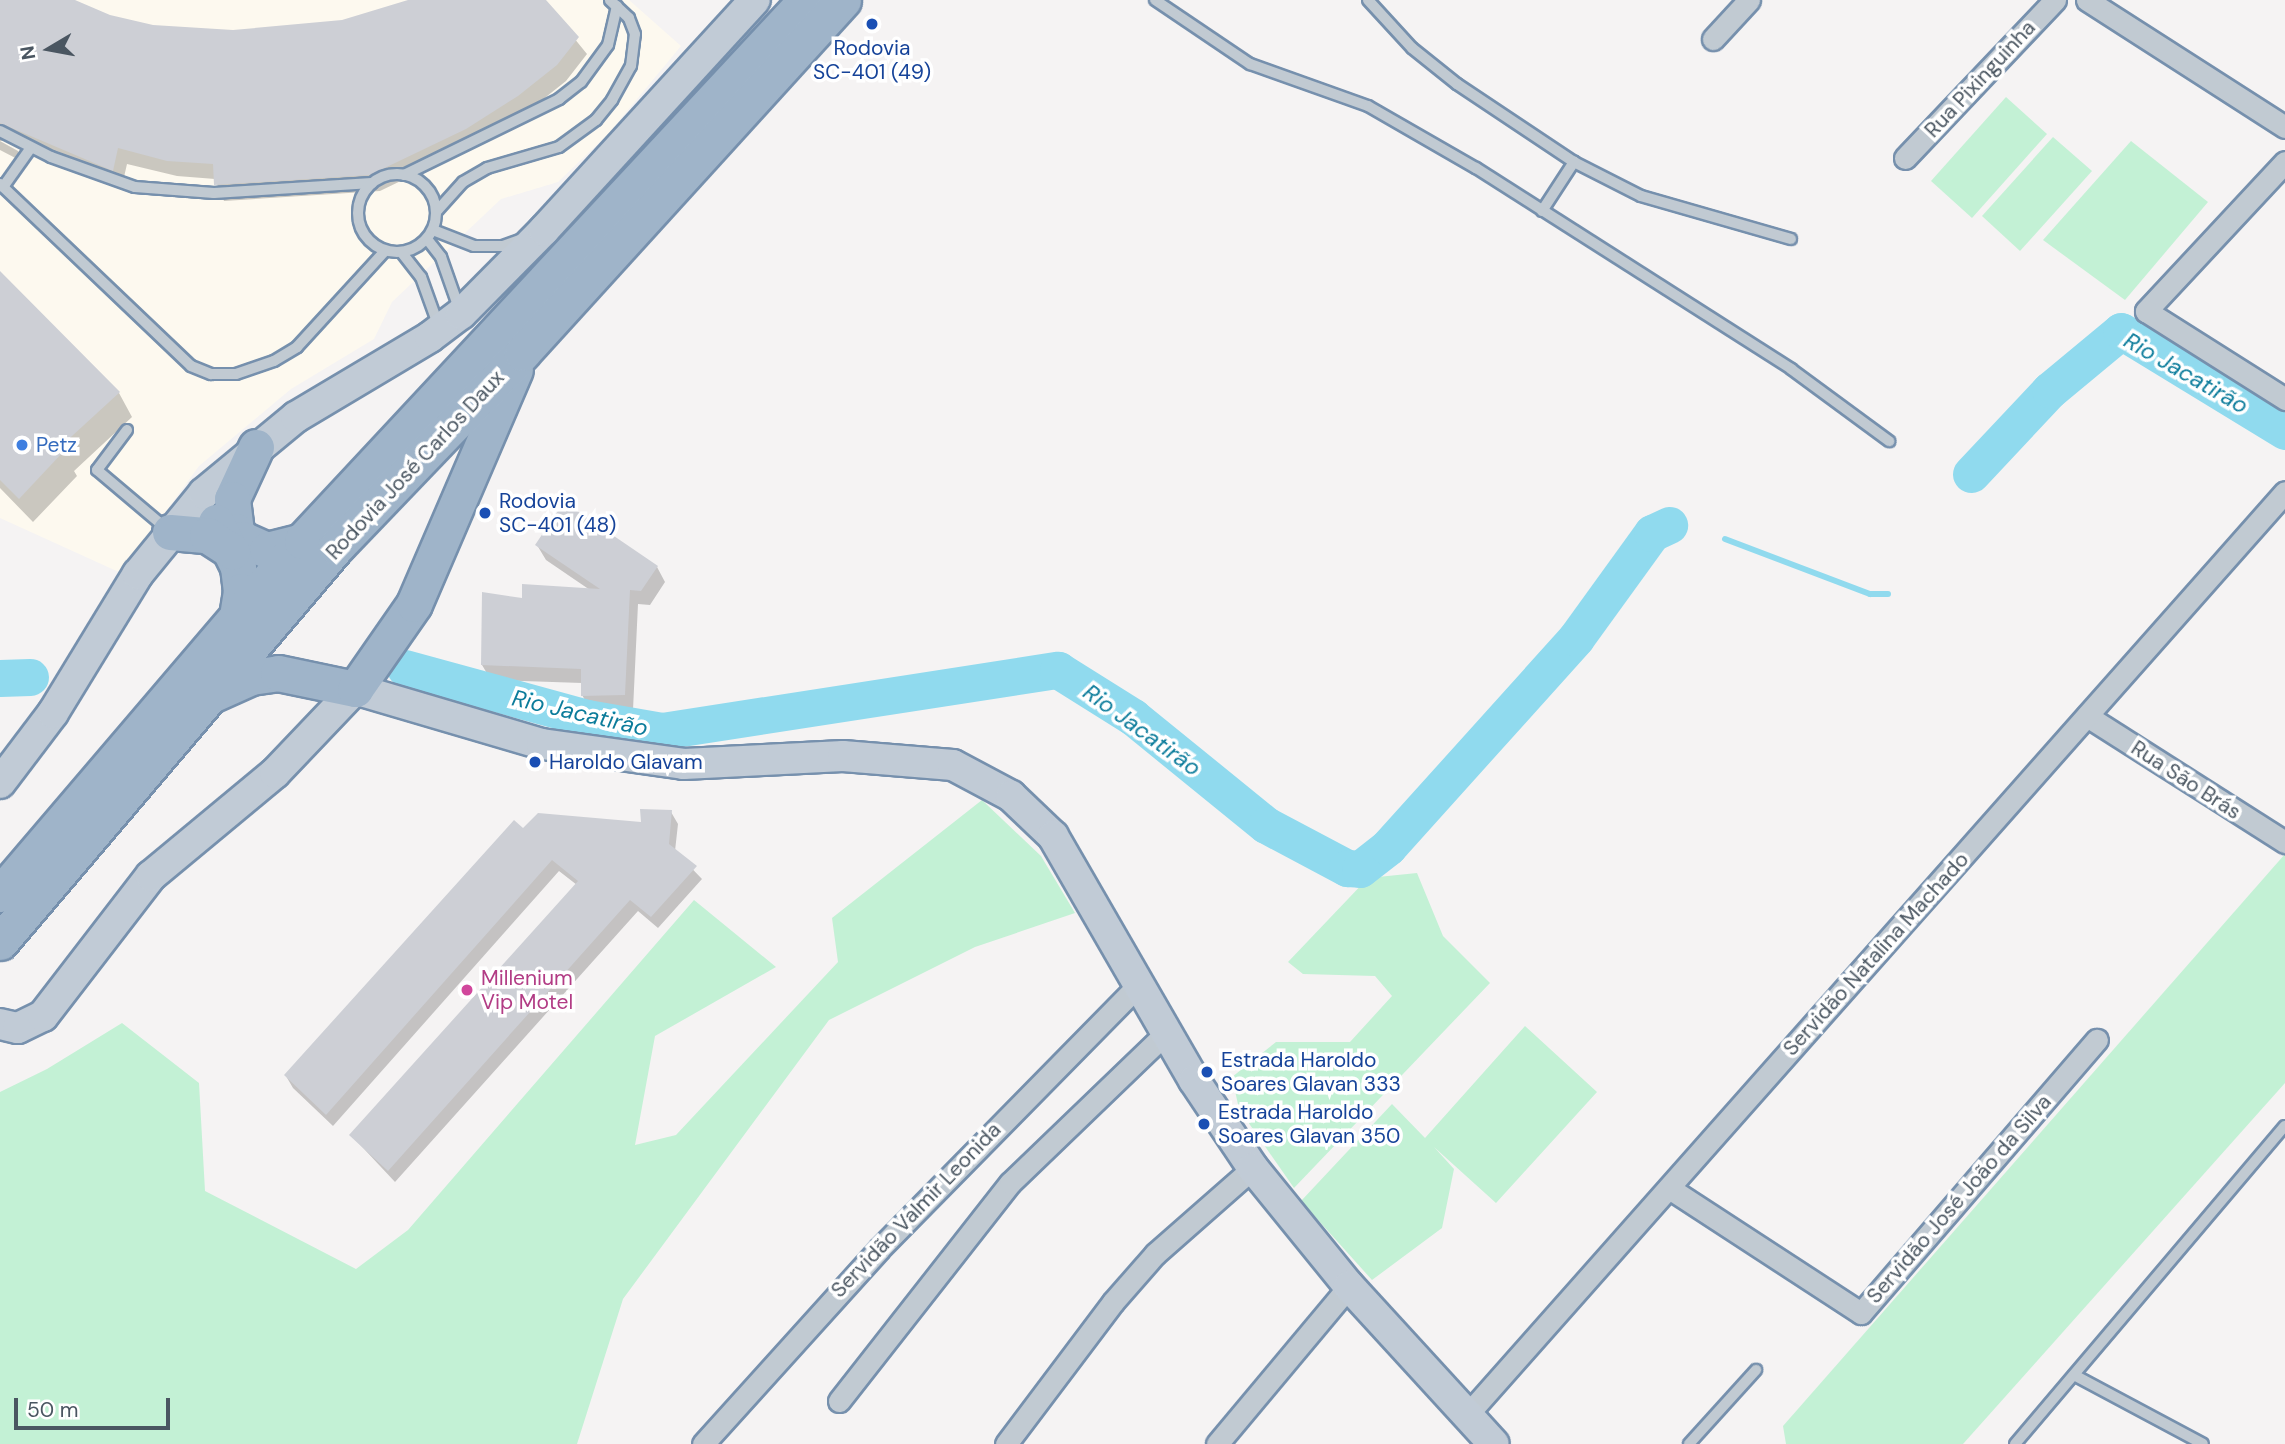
<!DOCTYPE html>
<html>
<head>
<meta charset="utf-8">
<style>
  body { margin:0 }
  #map { position:relative; width:2285px; height:1444px; overflow:hidden; background:#f5f3f3; font-family:"DM Sans",sans-serif }
  div>[style] { position:absolute }
  [style*='--x'] { left:calc(var(--x)*1px); top:calc(var(--y)*1px); width:calc(var(--w)*1px); rotate:calc(var(--a)*1deg) }
  .commercial>* { inset:0; background:#fdf9ef }
  .green>* { inset:0; background:#c3f1d5 }
  .shadow>* { inset:0; background:#0003 }
  .stream>* { height:6px; margin:-3px; padding:0 3px; transform-origin:3px; border-radius:3px; background:#90daee }
  .river>* { height:37px; margin:-18.5px; padding:0 18.5px; transform-origin:18.5px; border-radius:18.5px; background:#90daee }
  .building>* { inset:0; background:#cdcfd5 }
  .roads { filter:drop-shadow(2px 0 #7690ad) drop-shadow(-2px 0 #7690ad) drop-shadow(0 2px #7690ad) drop-shadow(0 -2px #7690ad) }
  .service>* { height:10px; margin:-5px; padding:0 5px; transform-origin:5px; border-radius:5px; background:#c1cad2 }
  .service>.ring { margin:-5px; padding:0; box-sizing:content-box; background:none; border:10px solid #c1cad2; border-radius:50% }
  .minor>* { height:21px; margin:-10.5px; padding:0 10.5px; transform-origin:10.5px; border-radius:10.5px; background:#c1cad2 }
  .secondary>* { height:30px; margin:-15px; padding:0 15px; transform-origin:15px; border-radius:15px; background:#c1cbd6 }
  .trunk>* { height:35px; margin:-17.5px; padding:0 17.5px; transform-origin:17.5px; border-radius:17.5px; background:#9fb4c9 }
  .dots>* { width:19px; height:19px; translate:-50% -50%; box-sizing:border-box; border:4px solid #fff; border-radius:50% }
  span { translate:-50% -50%; white-space:nowrap; text-align:center; line-height:1.15; -webkit-text-stroke:7px #fff; paint-order:stroke }
  .transit-label { font-size:21px; color:#164399 }
  .left { translate:0 -50%; text-align:left }
  .street-label { font-size:21px; color:#4a5661 }
  .shop-label { font-size:21px; color:#366cbe }
  .hotel-label { font-size:21px; color:#b23c85 }
  .water-label { font-size:23px; color:#0c7c9b; font-style:italic }
  .north { position:absolute; left:14px; top:14px; width:70px; height:70px; -webkit-text-stroke:5px #fff; paint-order:stroke; rotate:260deg; font-size:19px; font-weight:700; line-height:28px; text-align:center; color:#4a5661 }
  .north::after { content:''; display:block; margin:auto; width:24px; height:32px; background:#4a5661; clip-path:polygon(50% 0,100% 100%,50% 72%,0 100%) }
  .scale { position:absolute; left:14px; top:1398px; width:156px; height:32px; box-sizing:border-box; border:4px solid #4a5661; border-top:0; padding-left:9px; font-size:21px; line-height:24px; white-space:nowrap; color:#4a5661; -webkit-text-stroke:5px #fff; paint-order:stroke }
</style>
</head>
<body>
<div id="map">
  <div class="commercial">
    <i style="clip-path:polygon(0 0,629px 0,681px 46px,608px 134px,558px 182px,501px 199px,392px 302px,374px 339px,291px 389px,199px 466px,121px 573px,0 518px)"></i>
  </div>
  <div class="green">
    <i style="clip-path:polygon(2006px 97px,2047px 134px,1972px 218px,1931px 181px)"></i>
    <i style="clip-path:polygon(2053px 137px,2092px 171px,2020px 251px,1982px 216px)"></i>
    <i style="clip-path:polygon(2131px 141px,2208px 202px,2125px 300px,2043px 240px)"></i>
    <i style="clip-path:polygon(982px 800px,1041px 856px,1075px 913px,975px 947px,829px 1020px,623px 1299px,577px 1444px,0 1444px,0 1092px,47px 1069px,122px 1023px,199px 1083px,205px 1191px,356px 1269px,408px 1230px,694px 900px,776px 967px,655px 1036px,635px 1145px,676px 1135px,838px 962px,832px 918px)"></i>
    <i style="clip-path:polygon(2285px 854px,2285px 1083px,1963px 1444px,1786px 1444px,1783px 1426px)"></i>
    <i style="clip-path:polygon(1417px 873px,1443px 936px,1490px 983px,1294px 1188px,1239px 1109px,1232px 1077px,1276px 1042px,1350px 1042px,1392px 996px,1375px 976px,1303px 974px,1288px 962px,1368px 878px)"></i>
    <i style="clip-path:polygon(1525px 1026px,1597px 1092px,1496px 1203px,1434px 1147px,1454px 1169px,1442px 1228px,1372px 1280px,1301px 1201px,1392px 1104px,1425px 1138px)"></i>
  </div>
  <div class="shadow">
    <i style="clip-path:polygon(0 0,70px 0,110px 17px,153px 27px,233px 32px,343px 22px,413px 0,543px 0,587px 54px,566px 81px,527px 112px,475px 145px,380px 191px,224px 201px,215px 179px,177px 176px,127px 164px,122px 186px,14px 140px,0 141px)"></i>
    <i style="clip-path:polygon(0 141px,18px 151px,25px 163px,0 150px)"></i>
    <i style="clip-path:polygon(0 274px,119px 393px,132px 417px,74px 471px,77px 476px,33px 522px,0 488px)"></i>
    <i style="clip-path:polygon(537px 545px,657px 567px,665px 582px,650px 605px,638px 604px,633px 710px,591px 710px,582px 695px,582px 683px,491px 680px,482px 665px,524px 600px,590px 590px,546px 560px)"></i>
    <i style="clip-path:polygon(671px 812px,678px 824px,675px 851px,702px 879px,658px 928px,638px 911px,395px 1182px,351px 1135px,577px 885px,559px 871px,333px 1126px,293px 1088px,286px 1076px,523px 831px,643px 824px)"></i>
  </div>
  <div class="stream">
    <i style="--x:1725;--y:539;--w:155;--a:20.8"></i>
    <i style="--x:1870;--y:594;--w:18;--a:0"></i>
  </div>
  <div class="river">
    <i style="--x:1971;--y:474;--w:115;--a:-46.8"></i>
    <i style="--x:2050;--y:390;--w:92;--a:-39.7"></i>
    <i style="--x:2121;--y:331;--w:192;--a:31.4"></i>
    <i style="--x:405;--y:668;--w:189;--a:15.4"></i>
    <i style="--x:587;--y:718;--w:76;--a:9.8"></i>
    <i style="--x:662;--y:731;--w:401;--a:-8.8"></i>
    <i style="--x:1058;--y:670;--w:89;--a:32.1"></i>
    <i style="--x:1133;--y:717;--w:171;--a:39.1"></i>
    <i style="--x:1266;--y:825;--w:92;--a:28"></i>
    <i style="--x:1347;--y:868;--w:13;--a:4"></i>
    <i style="--x:1360;--y:869;--w:36;--a:-38"></i>
    <i style="--x:1388;--y:847;--w:281;--a:-48"></i>
    <i style="--x:1576;--y:638;--w:130;--a:-54.1"></i>
    <i style="--x:1652;--y:533;--w:19;--a:-25"></i>
    <i style="--x:0;--y:678;--w:30;--a:-2"></i>
  </div>
  <div class="building">
    <i style="clip-path:polygon(0 0,75px 0,110px 15px,153px 25px,233px 30px,342px 20px,408px 0,546px 0,579px 37px,557px 65px,518px 96px,466px 129px,370px 175px,214px 185px,213px 164px,167px 161px,118px 148px,113px 171px,0 123px)"></i>
    <i style="clip-path:polygon(0 271px,120px 392px,60px 447px,64px 451px,19px 499px,0 480px)"></i>
    <i style="clip-path:polygon(564px 502px,658px 566px,641px 591px,630px 590px,625px 695px,581px 696px,581px 669px,481px 665px,482px 592px,522px 598px,522px 584px,600px 589px,535px 545px)"></i>
    <i style="clip-path:polygon(640px 809px,672px 810px,669px 844px,697px 866px,651px 917px,630px 900px,388px 1171px,349px 1135px,578px 881px,552px 860px,326px 1115px,284px 1075px,514px 820px,523px 828px,538px 813px,641px 822px)"></i>
  </div>
  <div class="roads">
    <div class="service">
      <i style="--x:1155;--y:0;--w:115;--a:34"></i>
      <i style="--x:1250;--y:64;--w:125;--a:19.6"></i>
      <i style="--x:1368;--y:106;--w:125;--a:29.9"></i>
      <i style="--x:1476;--y:168;--w:374;--a:32.5"></i>
      <i style="--x:1791;--y:369;--w:122;--a:36.3"></i>
      <i style="--x:1368;--y:0;--w:65;--a:47.5"></i>
      <i style="--x:1412;--y:48;--w:58;--a:38.7"></i>
      <i style="--x:1457;--y:84;--w:141;--a:33.7"></i>
      <i style="--x:1574;--y:162;--w:75;--a:26.9"></i>
      <i style="--x:1641;--y:196;--w:156;--a:16"></i>
      <i style="--x:0;--y:131;--w:57;--a:27"></i>
      <i style="--x:51;--y:157;--w:89;--a:19.7"></i>
      <i style="--x:135;--y:187;--w:79;--a:4.3"></i>
      <i style="--x:214;--y:193;--w:158;--a:-3.6"></i>
      <i class="ring" style="left:358px;top:174px;width:68px;height:68px"></i>
      <i style="--x:404;--y:175;--w:173;--a:-26.1"></i>
      <i style="--x:559;--y:99;--w:28;--a:-38"></i>
      <i style="--x:581;--y:82;--w:46;--a:-53.9"></i>
      <i style="--x:608;--y:45;--w:40;--a:-77"></i>
      <i style="--x:0;--y:184;--w:264;--a:43.6"></i>
      <i style="--x:191;--y:366;--w:22;--a:22"></i>
      <i style="--x:211;--y:374;--w:25;--a:0"></i>
      <i style="--x:236;--y:374;--w:40;--a:-18.9"></i>
      <i style="--x:274;--y:361;--w:27;--a:-31"></i>
      <i style="--x:297;--y:347;--w:130;--a:-47.5"></i>
      <i style="--x:3;--y:187;--w:47;--a:-54.6"></i>
      <i style="--x:1542;--y:211;--w:59;--a:-56.9"></i>
      <i style="--x:436;--y:212;--w:40;--a:-48"></i>
      <i style="--x:463;--y:182;--w:28;--a:-30"></i>
      <i style="--x:487;--y:168;--w:75;--a:-16.3"></i>
      <i style="--x:559;--y:147;--w:46;--a:-36.1"></i>
      <i style="--x:596;--y:120;--w:26;--a:-51"></i>
      <i style="--x:612;--y:100;--w:39;--a:-61"></i>
      <i style="--x:631;--y:66;--w:32;--a:-83"></i>
      <i style="--x:635;--y:34;--w:17;--a:-111"></i>
      <i style="--x:629;--y:18;--w:26;--a:-137"></i>
      <i style="--x:433;--y:230;--w:44;--a:21.3"></i>
      <i style="--x:474;--y:246;--w:29;--a:0"></i>
      <i style="--x:503;--y:246;--w:20;--a:-20"></i>
      <i style="--x:427;--y:239;--w:23;--a:52"></i>
      <i style="--x:441;--y:257;--w:57;--a:70.6"></i>
      <i style="--x:402;--y:253;--w:31;--a:52"></i>
      <i style="--x:421;--y:277;--w:53;--a:70.2"></i>
      <i style="--x:127;--y:430;--w:50;--a:126.9"></i>
      <i style="--x:97;--y:470;--w:93;--a:40.2"></i>
      <i style="--x:2074;--y:1375;--w:146;--a:28.1"></i>
      <i style="--x:1689;--y:1444;--w:100;--a:-47.8"></i>
      <i style="--x:2015;--y:1444;--w:417;--a:-49.7"></i>
    </div>
    <div class="minor">
      <i style="--x:2087;--y:0;--w:235;--a:32.7"></i>
      <i style="--x:1713;--y:39;--w:53;--a:-47.3"></i>
      <i style="--x:1905;--y:158;--w:218;--a:-46.5"></i>
      <i style="--x:2285;--y:162;--w:204;--a:133"></i>
      <i style="--x:2146;--y:311;--w:165;--a:32.3"></i>
      <i style="--x:2087;--y:716;--w:235;--a:32.5"></i>
      <i style="--x:1669;--y:1188;--w:229;--a:33.1"></i>
      <i style="--x:1861;--y:1313;--w:361;--a:-49.2"></i>
      <i style="--x:839;--y:1401;--w:277;--a:-51.9"></i>
      <i style="--x:1010;--y:1183;--w:216;--a:-43.9"></i>
      <i style="--x:1467;--y:1415;--w:1233;--a:-48.45"></i>
      <i style="--x:703;--y:1444;--w:263;--a:-47.9"></i>
      <i style="--x:879;--y:1249;--w:370;--a:-45.5"></i>
      <i style="--x:1006;--y:1444;--w:178;--a:-53"></i>
      <i style="--x:1113;--y:1302;--w:64;--a:-48.8"></i>
      <i style="--x:1155;--y:1254;--w:130;--a:-41.3"></i>
      <i style="--x:1217;--y:1444;--w:206;--a:-50.1"></i>
    </div>
    <div class="secondary">
      <i style="--x:0;--y:783;--w:88;--a:-52.9"></i>
      <i style="--x:53;--y:713;--w:163;--a:-58.6"></i>
      <i style="--x:138;--y:574;--w:104;--a:-50.8"></i>
      <i style="--x:204;--y:493;--w:119;--a:-39.6"></i>
      <i style="--x:296;--y:417;--w:156;--a:-30.8"></i>
      <i style="--x:430;--y:337;--w:39;--a:-37"></i>
      <i style="--x:461;--y:314;--w:118;--a:-45.3"></i>
      <i style="--x:544;--y:230;--w:312;--a:-47.5"></i>
      <i style="--x:0;--y:1024;--w:18;--a:13"></i>
      <i style="--x:18;--y:1028;--w:28;--a:-26"></i>
      <i style="--x:43;--y:1016;--w:177;--a:-52.4"></i>
      <i style="--x:151;--y:876;--w:161;--a:-39.7"></i>
      <i style="--x:275;--y:773;--w:116;--a:-46.4"></i>
      <i style="--x:355;--y:689;--w:195;--a:16.4"></i>
      <i style="--x:542;--y:744;--w:143;--a:8"></i>
      <i style="--x:684;--y:764;--w:159;--a:-2.9"></i>
      <i style="--x:843;--y:756;--w:110;--a:4.7"></i>
      <i style="--x:953;--y:765;--w:66;--a:28.1"></i>
      <i style="--x:1011;--y:796;--w:58;--a:43.6"></i>
      <i style="--x:1053;--y:836;--w:282;--a:60"></i>
      <i style="--x:1194;--y:1080;--w:106;--a:56.2"></i>
      <i style="--x:1253;--y:1168;--w:152;--a:50.9"></i>
      <i style="--x:1349;--y:1286;--w:214;--a:47.5"></i>
    </div>
    <div class="trunk">
      <i style="--x:256;--y:447;--w:57;--a:114.8"></i>
      <i style="--x:232;--y:499;--w:32;--a:83"></i>
      <i style="--x:236;--y:531;--w:10;--a:53"></i>
      <i style="--x:242;--y:539;--w:27;--a:24"></i>
      <i style="--x:267;--y:550;--w:36;--a:-14"></i>
      <i style="--x:216;--y:522;--w:50;--a:63.9"></i>
      <i style="--x:238;--y:567;--w:24;--a:83"></i>
      <i style="--x:241;--y:591;--w:24;--a:99"></i>
      <i style="--x:170;--y:532;--w:37;--a:5"></i>
      <i style="--x:207;--y:535;--w:30;--a:33"></i>
      <i style="--x:211;--y:695;--w:44;--a:-24.2"></i>
      <i style="--x:251;--y:677;--w:27;--a:-8"></i>
      <i style="--x:278;--y:673;--w:79;--a:11.7"></i>
      <i style="--x:355;--y:689;--w:103;--a:-55.2"></i>
      <i style="--x:414;--y:604;--w:255;--a:-66.7"></i>
      <i style="--x:0;--y:894;--w:465;--a:-49.5"></i>
      <i style="--x:302;--y:541;--w:739;--a:-47.03"></i>
      <i style="--x:0;--y:942;--w:519;--a:-49.61"></i>
      <i style="--x:336;--y:547;--w:269;--a:-46.2"></i>
      <i style="--x:522;--y:353;--w:477;--a:-47.7"></i>
    </div>
  </div>
  <div class="dots">
    <i style="left:872px;top:24px;background:#1a4fb4"></i>
    <i style="left:22px;top:445px;background:#3f7fe0"></i>
    <i style="left:485px;top:513px;background:#1a4fb4"></i>
    <i style="left:535px;top:762px;background:#1a4fb4"></i>
    <i style="left:467px;top:990px;background:#d1479c"></i>
    <i style="left:1207px;top:1072px;background:#1a4fb4"></i>
    <i style="left:1204px;top:1124px;background:#1a4fb4"></i>
  </div>
  <div class="transit-label">
    <span style="left:872px;top:60px">Rodovia<br>SC-401 (49)</span>
    <span class="left" style="left:499px;top:513px">Rodovia<br>SC-401 (48)</span>
    <span class="left" style="left:549px;top:762px">Haroldo Glavam</span>
    <span class="left" style="left:1221px;top:1072px">Estrada Haroldo<br>Soares Glavan 333</span>
    <span class="left" style="left:1218px;top:1124px">Estrada Haroldo<br>Soares Glavan 350</span>
  </div>
  <div class="street-label">
    <span style="left:1980px;top:79px;rotate:-47deg">Rua Pixinguinha</span>
    <span style="left:415px;top:465px;rotate:-47deg">Rodovia José Carlos Daux</span>
    <span style="left:2186px;top:780px;rotate:33deg">Rua São Brás</span>
    <span style="left:1876px;top:954px;rotate:-48deg">Servidão Natalina Machado</span>
    <span style="left:1959px;top:1199px;rotate:-49deg">Servidão José João da Silva</span>
    <span style="left:916px;top:1210px;rotate:-46deg">Servidão Valmir Leonida</span>
  </div>
  <div class="shop-label">
    <span class="left" style="left:36px;top:445px">Petz</span>
  </div>
  <div class="hotel-label">
    <span class="left" style="left:481px;top:990px">Millenium<br>Vip Motel</span>
  </div>
  <div class="water-label">
    <span style="left:2186px;top:373px;rotate:30deg">Rio Jacatirão</span>
    <span style="left:580px;top:713px;rotate:13deg">Rio Jacatirão</span>
    <span style="left:1142px;top:730px;rotate:36deg">Rio Jacatirão</span>
  </div>
  <div class="north">N</div>
  <div class="scale">50 m</div>
</div>
</body>
</html>
